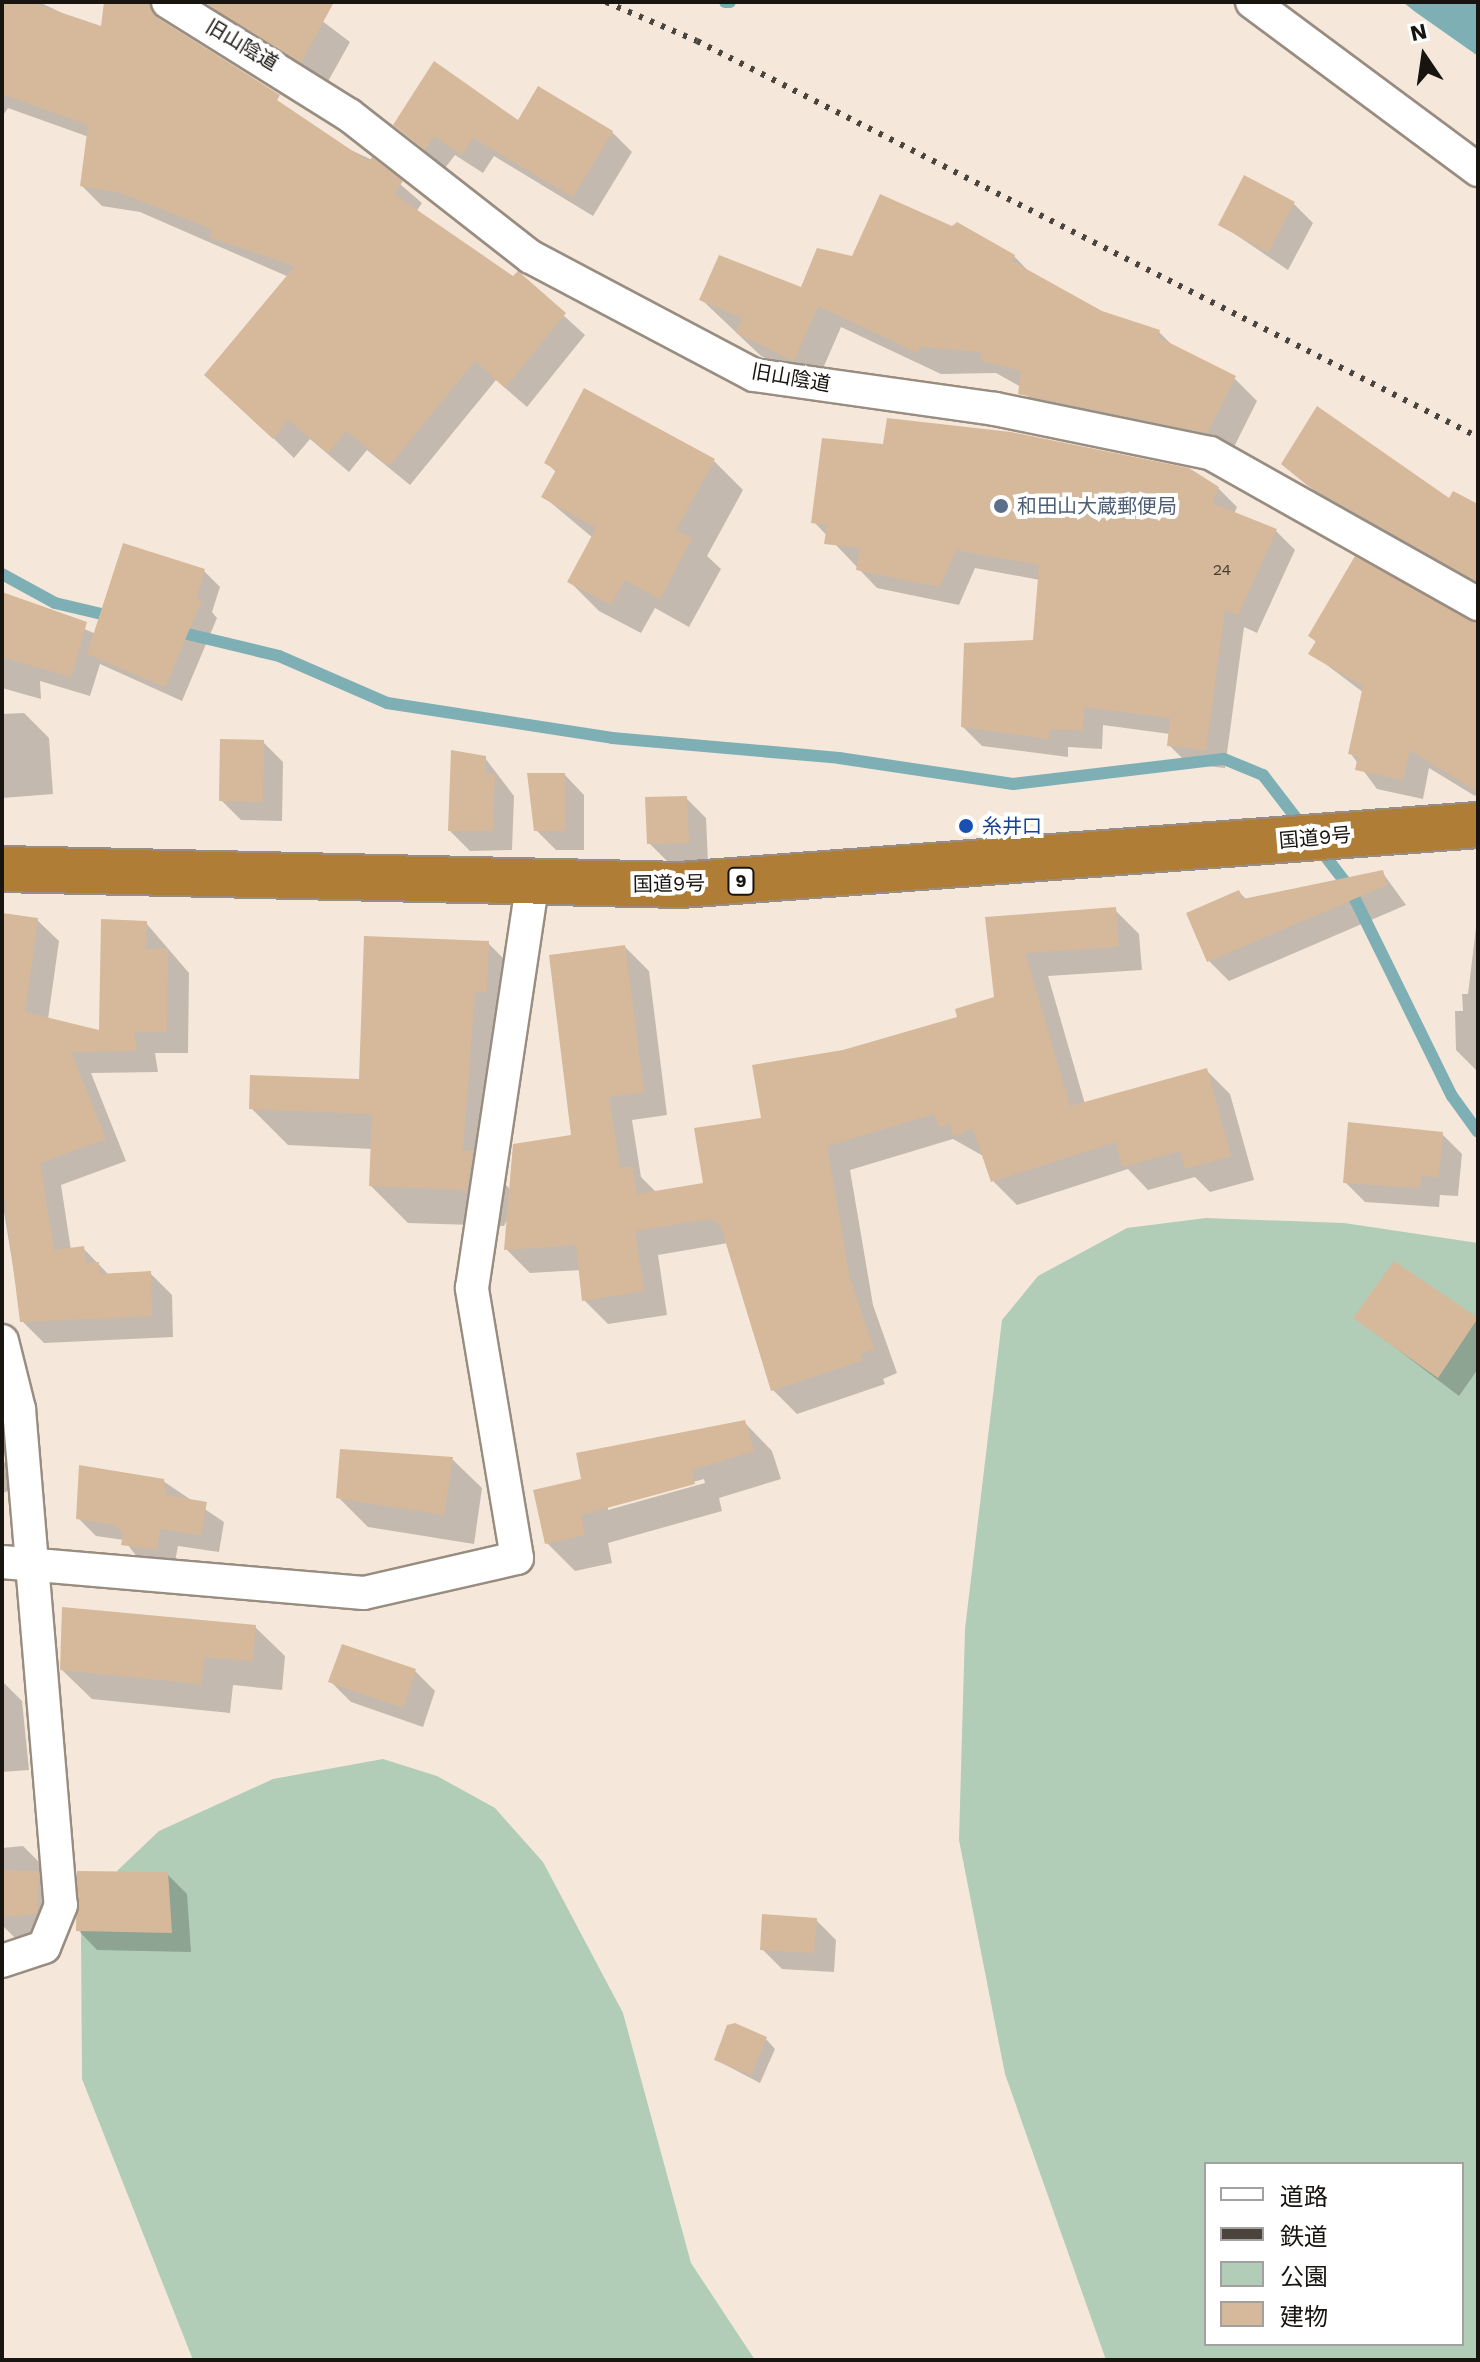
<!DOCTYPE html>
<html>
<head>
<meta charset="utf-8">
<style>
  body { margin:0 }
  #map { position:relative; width:1480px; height:2362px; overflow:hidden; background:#f5e8da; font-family:"Work Sans","Noto Sans JP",sans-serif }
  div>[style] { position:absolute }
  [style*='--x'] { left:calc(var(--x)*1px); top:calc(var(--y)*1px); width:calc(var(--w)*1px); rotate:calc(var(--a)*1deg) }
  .green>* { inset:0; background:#b1cdb7 }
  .water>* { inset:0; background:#7eafb5 }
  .shadow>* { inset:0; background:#0003 }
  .stream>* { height:12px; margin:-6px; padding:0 6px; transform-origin:6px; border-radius:6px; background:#7eafb5 }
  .building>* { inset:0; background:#d6b99b }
  .roads { filter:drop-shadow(2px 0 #988d80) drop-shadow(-2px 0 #988d80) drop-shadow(0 2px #988d80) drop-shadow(0 -2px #988d80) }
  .street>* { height:32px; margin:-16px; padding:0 16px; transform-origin:16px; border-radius:16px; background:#fff }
  .highway>* { height:44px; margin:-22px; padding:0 22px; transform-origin:22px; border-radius:22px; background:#b07d37 }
  .rail>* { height:6px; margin-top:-3px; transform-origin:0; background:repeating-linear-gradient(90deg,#4a443d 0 4px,transparent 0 12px) }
  .dots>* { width:22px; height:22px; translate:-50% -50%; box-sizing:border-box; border:4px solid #fff; border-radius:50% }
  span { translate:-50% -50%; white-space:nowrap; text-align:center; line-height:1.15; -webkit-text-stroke:8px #fff; paint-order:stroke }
  .number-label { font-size:16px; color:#483d32 }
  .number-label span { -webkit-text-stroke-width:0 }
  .shield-label span { padding:2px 6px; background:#fff; border:2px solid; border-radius:6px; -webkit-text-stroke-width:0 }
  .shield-label { font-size:18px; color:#18140f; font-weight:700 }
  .street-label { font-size:20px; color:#18140f }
  .service-label { font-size:20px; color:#4e5e75 }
  .left { translate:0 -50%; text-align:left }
  .transit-label { font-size:20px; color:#164399 }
  .frame { position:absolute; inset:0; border:4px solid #18140f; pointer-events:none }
  .legend { position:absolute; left:1204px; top:2162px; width:260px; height:184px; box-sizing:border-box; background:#fff; border:2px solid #a3a19f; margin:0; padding:10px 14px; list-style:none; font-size:24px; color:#18140f }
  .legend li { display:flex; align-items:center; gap:16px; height:40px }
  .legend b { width:40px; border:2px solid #a3a19f }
  .north { position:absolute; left:1384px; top:16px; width:80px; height:80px; -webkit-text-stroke:6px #fff; paint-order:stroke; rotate:347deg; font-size:22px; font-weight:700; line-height:32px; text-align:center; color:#18140f }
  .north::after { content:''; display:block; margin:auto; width:28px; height:36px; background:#18140f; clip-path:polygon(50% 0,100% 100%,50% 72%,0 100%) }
</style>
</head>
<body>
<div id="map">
  <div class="green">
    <i style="clip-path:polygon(evenodd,1206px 1218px,1344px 1223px,1478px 1243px,1478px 2360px,1106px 2360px,1005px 2074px,959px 1840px,965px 1629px,1002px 1320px,1038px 1276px,1127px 1228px,1206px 1218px,1206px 2164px,1462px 2164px,1462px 2344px,1206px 2344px,1206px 2164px)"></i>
    <i style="clip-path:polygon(383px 1759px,437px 1776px,495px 1808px,543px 1862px,623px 2013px,691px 2263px,755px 2360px,193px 2360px,82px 2079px,81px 1929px,118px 1870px,159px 1831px,273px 1779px)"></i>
  </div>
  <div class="water">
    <i style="clip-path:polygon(1403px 2px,1478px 2px,1478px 56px,1414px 11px)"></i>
  </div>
  <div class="shadow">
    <i style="clip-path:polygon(2px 2px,39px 2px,372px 160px,422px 203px,416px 212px,513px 279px,518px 274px,585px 335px,527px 407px,496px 380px,410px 485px,367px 450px,349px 472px,310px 439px,294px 458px,228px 395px,289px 277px,140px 212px,102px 206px,82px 186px,89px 137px,8px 108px,2px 117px)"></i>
    <i style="clip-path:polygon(208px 2px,297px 2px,350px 42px,326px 85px,232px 27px)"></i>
    <i style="clip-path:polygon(519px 122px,612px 132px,632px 152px,593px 216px,494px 156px,483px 173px,455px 155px,445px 168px,395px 125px)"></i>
    <i style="clip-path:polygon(1294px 204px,1313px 223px,1288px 270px,1220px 224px)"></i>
    <i style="clip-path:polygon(1014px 256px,1032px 275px,1102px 313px,1159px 332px,1176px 349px,1234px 378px,1257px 401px,1230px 455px,1042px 416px,1021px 387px,996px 373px,941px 374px,841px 327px,817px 382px,761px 356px,702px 300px,802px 290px,854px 259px)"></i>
    <i style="clip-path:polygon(713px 460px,743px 490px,707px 556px,721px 569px,689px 627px,655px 608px,641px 633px,599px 611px,569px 581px,593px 538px,544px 497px,557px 473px,546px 462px)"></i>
    <i style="clip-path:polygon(1284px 463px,1478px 507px,1478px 589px,1330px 505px)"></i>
    <i style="clip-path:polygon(1218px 488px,1237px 507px,1234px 514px,1276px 531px,1295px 550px,1257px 633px,1244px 627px,1225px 768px,1188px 764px,1169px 745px,1170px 734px,1103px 725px,1102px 749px,1068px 747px,1068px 757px,982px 746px,963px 727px,1035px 642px,1040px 580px,975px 568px,959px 605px,877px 588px,814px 522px)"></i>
    <i style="clip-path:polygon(204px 571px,220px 587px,212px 612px,217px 618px,182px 701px,100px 664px,90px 696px,40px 681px,41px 699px,2px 688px,2px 594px,96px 634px)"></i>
    <i style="clip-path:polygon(1478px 622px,1478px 791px,1475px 796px,1429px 768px,1423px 799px,1377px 789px,1351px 754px,1364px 693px,1311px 653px,1317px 643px,1310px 636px)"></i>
    <i style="clip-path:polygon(24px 713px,49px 738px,53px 794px,2px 798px,2px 714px)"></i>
    <i style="clip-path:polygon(263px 742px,283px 762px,282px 821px,241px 820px,221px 800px)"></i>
    <i style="clip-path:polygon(485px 758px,514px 796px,512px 850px,470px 851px,450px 831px)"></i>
    <i style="clip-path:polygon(565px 775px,584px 795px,584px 850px,556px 850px,536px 830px)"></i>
    <i style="clip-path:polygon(686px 798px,706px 818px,708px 862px,669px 863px,649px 843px)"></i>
    <i style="clip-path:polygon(1382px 872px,1406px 905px,1229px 981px,1209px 961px,1239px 892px,1247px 900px)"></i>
    <i style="clip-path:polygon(1115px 910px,1139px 934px,1142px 970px,1048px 976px,1085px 1104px,1206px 1070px,1230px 1094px,1254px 1180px,1210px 1192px,1195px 1177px,1148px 1190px,1128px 1169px,1017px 1205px,993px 1181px,985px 1157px,953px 1139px,850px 1170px,873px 1305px,897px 1373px,883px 1379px,885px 1384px,797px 1414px,773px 1390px,728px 1243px,658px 1255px,667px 1315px,608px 1324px,584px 1300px,581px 1270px,530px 1273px,506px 1249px,509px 1216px,504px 1226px,408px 1223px,371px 1186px,373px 1149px,288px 1145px,251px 1108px,360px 1081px,488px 943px,525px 980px,500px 1179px,511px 1190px,574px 1137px,625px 947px,649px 971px,667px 1115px,632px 1120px,641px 1177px,656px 1192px,706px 1184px,763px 1120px,843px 1052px,960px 1018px,996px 999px,987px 919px)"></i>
    <i style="clip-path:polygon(1478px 911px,1478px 1072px,1456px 1050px,1455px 1011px,1463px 1011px,1462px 994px,1468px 994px)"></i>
    <i style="clip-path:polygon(37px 920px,59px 941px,48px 1019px,101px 1032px,146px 923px,189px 973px,188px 1053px,155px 1053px,158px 1072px,91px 1073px,126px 1161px,61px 1185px,71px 1250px,83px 1248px,109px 1275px,150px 1273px,172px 1295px,173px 1337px,44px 1343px,22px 1321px,2px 1200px,2px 932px)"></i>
    <i style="clip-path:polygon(1442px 1134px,1462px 1154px,1458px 1196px,1440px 1195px,1439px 1207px,1365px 1202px,1345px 1182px)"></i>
    <i style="clip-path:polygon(1394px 1264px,1478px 1321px,1478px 1369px,1459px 1396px,1356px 1318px)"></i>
    <i style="clip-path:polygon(evenodd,744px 1422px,772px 1451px,781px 1479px,719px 1498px,722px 1511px,608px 1543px,612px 1563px,575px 1571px,547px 1543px,583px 1480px,744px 1422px,704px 1479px,705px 1483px,608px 1510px,608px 1505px,704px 1479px)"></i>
    <i style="clip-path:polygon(452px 1459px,482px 1488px,474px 1544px,368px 1527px,338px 1497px)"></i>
    <i style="clip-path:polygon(2px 1460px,24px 1481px,2px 1494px)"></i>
    <i style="clip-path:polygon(163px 1481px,224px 1522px,219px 1552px,178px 1546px,174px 1567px,141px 1562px,124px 1540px,96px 1536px,78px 1518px)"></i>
    <i style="clip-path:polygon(255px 1627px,285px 1656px,282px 1690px,233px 1685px,230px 1713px,92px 1699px,62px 1670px)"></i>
    <i style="clip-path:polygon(415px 1671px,435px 1691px,423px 1727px,351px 1702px,331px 1682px)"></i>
    <i style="clip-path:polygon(2px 1681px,22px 1701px,29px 1770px,2px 1772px)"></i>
    <i style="clip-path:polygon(23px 1846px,43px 1866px,56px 1934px,14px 1937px,2px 1925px,2px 1848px)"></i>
    <i style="clip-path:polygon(167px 1874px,187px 1894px,191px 1952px,97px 1950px,78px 1930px)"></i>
    <i style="clip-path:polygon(816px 1920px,836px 1940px,834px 1972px,782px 1969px,762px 1949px)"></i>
    <i style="clip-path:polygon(766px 2039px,775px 2049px,760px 2083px,716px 2060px)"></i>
  </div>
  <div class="stream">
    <i style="--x:725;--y:2;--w:5;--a:0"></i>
    <i style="--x:2;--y:574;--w:60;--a:28.7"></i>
    <i style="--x:55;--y:603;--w:61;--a:13.3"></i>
    <i style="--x:175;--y:631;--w:107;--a:13.5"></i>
    <i style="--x:279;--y:656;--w:118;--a:23.5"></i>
    <i style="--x:387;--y:703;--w:228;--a:8.8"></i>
    <i style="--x:612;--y:738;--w:228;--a:5"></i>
    <i style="--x:839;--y:758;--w:176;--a:8.5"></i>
    <i style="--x:1013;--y:784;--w:212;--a:-6.8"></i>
    <i style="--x:1224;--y:759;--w:42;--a:22.3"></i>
    <i style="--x:1263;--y:775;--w:66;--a:52.4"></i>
    <i style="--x:1319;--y:848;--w:49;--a:52.4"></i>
    <i style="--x:1349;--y:887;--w:233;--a:63.8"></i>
    <i style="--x:1452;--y:1096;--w:44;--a:54.2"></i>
  </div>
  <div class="building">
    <i style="clip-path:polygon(2px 2px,30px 2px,101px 26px,104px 2px,149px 2px,158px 18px,280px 95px,277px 100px,369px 162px,372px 157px,403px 181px,394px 194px,513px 276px,518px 271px,566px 313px,505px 388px,475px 361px,389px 466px,346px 431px,328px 453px,288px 420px,273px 439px,204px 375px,295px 266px,209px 237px,212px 229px,118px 192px,80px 186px,88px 125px,2px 94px)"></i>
    <i style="clip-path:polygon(204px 2px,334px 2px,301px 63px)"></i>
    <i style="clip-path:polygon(434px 61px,518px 120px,538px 86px,613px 131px,573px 197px,473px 138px,462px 155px,434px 136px,425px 150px,393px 125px)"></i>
    <i style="clip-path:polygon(1244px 175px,1295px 202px,1268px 252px,1218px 225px)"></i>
    <i style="clip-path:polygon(880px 194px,952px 226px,957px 222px,1015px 255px,1012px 261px,1102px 311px,1160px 330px,1158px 337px,1236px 376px,1207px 433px,1018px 394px,1021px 371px,980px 360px,982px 352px,920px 347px,918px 353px,818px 306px,794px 361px,736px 333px,742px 318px,699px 300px,719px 255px,801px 287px,817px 248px,852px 256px)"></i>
    <i style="clip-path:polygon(584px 388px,715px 459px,676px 530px,692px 538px,660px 599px,625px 580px,611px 605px,567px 582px,596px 528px,541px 497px,556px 470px,544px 463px)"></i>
    <i style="clip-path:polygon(1317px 406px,1449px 498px,1453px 491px,1478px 504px,1478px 582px,1308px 486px,1281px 464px)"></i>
    <i style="clip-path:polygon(887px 418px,1011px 432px,1189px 468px,1219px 487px,1212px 503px,1277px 529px,1238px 615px,1225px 610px,1206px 750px,1167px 746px,1170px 718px,1084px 707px,1083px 730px,1050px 729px,1049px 739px,961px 727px,964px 643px,1033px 640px,1039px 565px,956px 550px,940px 587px,856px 570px,860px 548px,824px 544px,827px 525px,811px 523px,822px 438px,883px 444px)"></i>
    <i style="clip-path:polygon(123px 543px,205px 569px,196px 598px,202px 600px,165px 687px,87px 654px)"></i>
    <i style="clip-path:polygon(1355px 556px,1478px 623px,1478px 792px,1410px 750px,1403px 780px,1355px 770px,1358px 756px,1348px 754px,1363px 686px,1308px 654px,1316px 641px,1308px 636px)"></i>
    <i style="clip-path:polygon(2px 592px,87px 622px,71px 677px,2px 657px)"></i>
    <i style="clip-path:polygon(220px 739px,264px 740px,263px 802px,219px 801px)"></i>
    <i style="clip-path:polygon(451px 750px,486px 756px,486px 774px,495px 774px,493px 831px,448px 831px)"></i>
    <i style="clip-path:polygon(527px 773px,565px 773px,565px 831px,534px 831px)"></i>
    <i style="clip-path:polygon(687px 796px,689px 843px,647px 844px,645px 797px)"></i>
    <i style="clip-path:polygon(1383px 870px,1387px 885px,1207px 962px,1186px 913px,1239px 890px,1243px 899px)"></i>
    <i style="clip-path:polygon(1116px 907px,1119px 947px,1025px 953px,1070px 1106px,1207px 1068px,1231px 1156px,1185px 1169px,1180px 1151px,1122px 1167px,1116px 1142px,991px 1182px,973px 1129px,953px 1136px,950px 1124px,939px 1127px,934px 1114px,827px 1146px,850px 1279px,874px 1349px,860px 1354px,863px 1360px,771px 1391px,720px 1224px,709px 1219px,635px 1231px,644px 1291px,582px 1301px,576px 1245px,504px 1250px,513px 1144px,571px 1135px,549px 955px,625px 945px,644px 1092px,609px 1097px,620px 1168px,632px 1166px,637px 1194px,703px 1183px,694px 1128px,761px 1118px,752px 1065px,843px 1050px,957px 1017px,955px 1009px,994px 997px,985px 917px)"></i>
    <i style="clip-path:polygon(2px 913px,38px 918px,25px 1012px,99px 1030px,101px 919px,147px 921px,146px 949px,168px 949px,167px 1032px,134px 1032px,137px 1051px,71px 1052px,106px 1139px,40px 1163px,54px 1250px,84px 1246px,86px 1263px,99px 1262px,99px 1274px,151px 1271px,152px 1316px,20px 1322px,2px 1178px)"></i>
    <i style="clip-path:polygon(364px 936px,489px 941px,487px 992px,475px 992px,463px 1151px,473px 1150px,467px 1190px,369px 1186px,372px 1114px,249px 1109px,250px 1075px,359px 1079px)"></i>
    <i style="clip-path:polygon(1348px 1122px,1443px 1132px,1439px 1177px,1421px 1176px,1420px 1188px,1343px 1183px)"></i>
    <i style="clip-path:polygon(1394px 1261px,1478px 1318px,1438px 1378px,1353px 1318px)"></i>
    <i style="clip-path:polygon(745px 1420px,754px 1451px,692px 1470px,695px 1484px,581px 1515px,585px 1535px,545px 1544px,533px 1490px,581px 1479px,576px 1453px)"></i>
    <i style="clip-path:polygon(340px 1449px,453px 1457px,444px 1515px,336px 1498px)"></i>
    <i style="clip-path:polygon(79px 1465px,164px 1479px,166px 1495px,207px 1502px,201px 1535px,160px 1529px,157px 1550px,121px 1545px,123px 1533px,114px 1525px,76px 1519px)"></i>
    <i style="clip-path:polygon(62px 1607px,256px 1625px,253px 1661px,204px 1657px,201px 1684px,60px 1670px)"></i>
    <i style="clip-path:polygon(342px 1644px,416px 1669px,403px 1708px,328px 1682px)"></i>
    <i style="clip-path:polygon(2px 1870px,39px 1871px,37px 1914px,2px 1917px)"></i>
    <i style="clip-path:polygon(77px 1871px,168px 1872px,172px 1933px,76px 1931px)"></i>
    <i style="clip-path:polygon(762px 1914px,817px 1918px,814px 1953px,760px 1950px)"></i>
    <i style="clip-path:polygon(735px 2023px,767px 2037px,751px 2075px,714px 2060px,727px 2025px)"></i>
  </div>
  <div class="roads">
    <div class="street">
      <i style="--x:168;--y:2;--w:213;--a:32"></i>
      <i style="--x:349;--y:115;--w:231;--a:38"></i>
      <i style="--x:531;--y:257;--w:252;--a:27.9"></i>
      <i style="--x:754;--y:375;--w:243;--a:8"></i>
      <i style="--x:995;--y:409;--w:219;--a:11.6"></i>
      <i style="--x:1210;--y:453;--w:308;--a:29.4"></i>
      <i style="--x:1252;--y:2;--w:282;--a:36.6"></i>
      <i style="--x:2;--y:1341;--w:70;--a:76"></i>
      <i style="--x:19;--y:1409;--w:498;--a:85.2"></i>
      <i style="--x:61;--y:1905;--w:45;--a:112"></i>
      <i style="--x:44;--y:1947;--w:44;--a:161.6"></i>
      <i style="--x:2;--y:1562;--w:363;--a:4.9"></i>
      <i style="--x:364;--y:1593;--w:157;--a:-12.9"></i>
      <i style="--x:517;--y:1558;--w:274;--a:-99.5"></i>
      <i style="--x:472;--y:1288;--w:407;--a:-81.5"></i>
    </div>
    <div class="highway">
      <i style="--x:2;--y:869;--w:678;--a:1.35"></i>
      <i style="--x:680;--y:885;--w:800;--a:-4.3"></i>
    </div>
  </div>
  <div class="rail">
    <i style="--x:606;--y:2;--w:99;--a:23.2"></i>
    <i style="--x:697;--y:41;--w:876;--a:26.89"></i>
  </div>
  <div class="dots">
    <i style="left:1001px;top:506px;background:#5c6f8a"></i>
    <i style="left:966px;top:826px;background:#1a4fb4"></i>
  </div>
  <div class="number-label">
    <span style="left:1222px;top:570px">24</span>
  </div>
  <div class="shield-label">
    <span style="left:741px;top:881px">9</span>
  </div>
  <div class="street-label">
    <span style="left:242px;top:45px;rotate:31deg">旧山陰道</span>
    <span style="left:791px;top:378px;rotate:10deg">旧山陰道</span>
    <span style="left:1315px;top:838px;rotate:-5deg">国道9号</span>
    <span style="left:669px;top:884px;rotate:-1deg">国道9号</span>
  </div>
  <div class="service-label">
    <span class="left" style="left:1017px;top:506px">和田山大蔵郵便局</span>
  </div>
  <div class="transit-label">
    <span class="left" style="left:982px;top:826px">糸井口</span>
  </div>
  <div class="frame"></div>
  <ul class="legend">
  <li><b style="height:10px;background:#fff"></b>道路</li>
  <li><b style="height:10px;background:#4a443d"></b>鉄道</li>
  <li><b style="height:22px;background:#b1cdb7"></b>公園</li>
  <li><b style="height:22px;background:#d6b99b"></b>建物</li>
  </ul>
  <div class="north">N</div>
</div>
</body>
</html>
